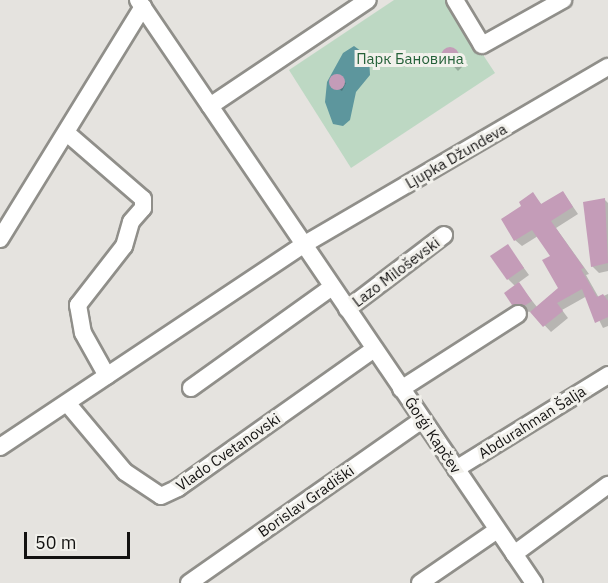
<!DOCTYPE html>
<html>
<head>
<meta charset="utf-8">
<style>
  body { margin:0 }
  #map { position:relative; width:608px; height:583px; overflow:hidden; background:#e5e3df; font-family:"IBM Plex Sans",sans-serif }
  div>[style] { position:absolute }
  [style*='--x'] { left:calc(var(--x)*1px); top:calc(var(--y)*1px); width:calc(var(--w)*1px); rotate:calc(var(--a)*1deg) }
  .green>* { inset:0; background:#bdd8c3 }
  .water>* { inset:0; background:#5d969d }
  .shadow>* { inset:0; background:#0003 }
  .building>* { inset:0; background:#c49cb8 }
  .round { border-radius:50% }
  .roads { filter:drop-shadow(2px 0 #908f8a) drop-shadow(-2px 0 #908f8a) drop-shadow(0 2px #908f8a) drop-shadow(0 -2px #908f8a) }
  .minor>* { height:16px; margin:-8px; padding:0 8px; transform-origin:8px; border-radius:8px; background:#fff }
  span { translate:-50% -50%; white-space:nowrap; text-align:center; line-height:1.15; -webkit-text-stroke:6px #f2f1ec; paint-order:stroke }
  .park-label { font-size:15px; color:#256139 }
  .street-label { font-size:15px; color:#131211 }
  .scale { position:absolute; left:24px; top:532px; width:106px; height:27px; box-sizing:border-box; border:3px solid #131211; border-top:0; padding-left:8px; font-size:18px; line-height:21px; white-space:nowrap; color:#131211; -webkit-text-stroke:4px #f2f1ec; paint-order:stroke }
</style>
</head>
<body>
<div id="map">
  <div class="green">
    <i style="clip-path:polygon(394px 0,447px 0,495px 73px,351px 168px,289px 70px)"></i>
  </div>
  <div class="water">
    <i style="clip-path:polygon(354px 46px,369px 57px,370px 75px,356px 92px,350px 120px,343px 126px,333px 124px,325px 102px,327px 82px,343px 53px)"></i>
  </div>
  <div class="shadow">
    <i style="clip-path:polygon(449px 49px,465px 64px,458px 71px,443px 55px)"></i>
    <i style="clip-path:polygon(335px 77px,346px 83px,342px 91px,332px 85px)"></i>
    <i style="clip-path:polygon(563px 192px,578px 214px,556px 228px,589px 274px,586px 275px,599px 298px,608px 294px,608px 326px,603px 328px,587px 296px,562px 310px,568px 318px,551px 332px,532px 312px,520px 311px,513px 305px,516px 287px,508px 279px,508px 246px,529px 275px,518px 283px,537px 307px,560px 289px,552px 256px,538px 236px,522px 246px,515px 240px,524px 207px,533px 194px,542px 205px)"></i>
    <i style="clip-path:polygon(604px 199px,608px 203px,608px 271px,599px 273px,592px 266px)"></i>
  </div>
  <div class="building">
    <i class="round" style="left:441px;top:47px;width:18px;height:18px"></i>
    <i class="round" style="left:329px;top:74px;width:16px;height:16px"></i>
    <i style="clip-path:polygon(563px 191px,573px 207px,551px 221px,584px 268px,581px 269px,597px 297px,603px 294px,608px 301px,608px 317px,595px 323px,582px 289px,557px 303px,563px 311px,543px 327px,530px 312px,558px 288px,542px 260px,550px 256px,532px 230px,514px 241px,501px 219px,521px 206px,519px 202px,533px 192px,541px 204px)"></i>
    <i style="clip-path:polygon(605px 198px,608px 263px,591px 267px,583px 202px)"></i>
    <i style="clip-path:polygon(508px 244px,524px 268px,507px 280px,490px 256px)"></i>
    <i style="clip-path:polygon(519px 282px,532px 301px,524px 306px,512px 305px,504px 293px)"></i>
  </div>
  <div class="roads">
    <div class="minor">
      <i style="--x:138;--y:0;--w:705;--a:55.81"></i>
      <i style="--x:455;--y:0;--w:52;--a:59"></i>
      <i style="--x:482;--y:45;--w:93;--a:-29.1"></i>
      <i style="--x:210;--y:106;--w:190;--a:-33.9"></i>
      <i style="--x:68;--y:134;--w:99;--a:40.9"></i>
      <i style="--x:143;--y:199;--w:9;--a:90"></i>
      <i style="--x:143;--y:208;--w:18;--a:131"></i>
      <i style="--x:131;--y:222;--w:25;--a:106"></i>
      <i style="--x:124;--y:246;--w:75;--a:127.9"></i>
      <i style="--x:78;--y:305;--w:28;--a:80"></i>
      <i style="--x:83;--y:333;--w:49;--a:60.8"></i>
      <i style="--x:0;--y:239;--w:273;--a:-58.4"></i>
      <i style="--x:347;--y:309;--w:122;--a:-37.3"></i>
      <i style="--x:191;--y:388;--w:173;--a:-35.6"></i>
      <i style="--x:401;--y:389;--w:139;--a:-32.7"></i>
      <i style="--x:67;--y:403;--w:90;--a:50"></i>
      <i style="--x:125;--y:472;--w:43;--a:33.7"></i>
      <i style="--x:161;--y:496;--w:19;--a:-25"></i>
      <i style="--x:178;--y:488;--w:240;--a:-35.3"></i>
      <i style="--x:0;--y:447;--w:364;--a:-33.7"></i>
      <i style="--x:303;--y:245;--w:353;--a:-30.3"></i>
      <i style="--x:456;--y:469;--w:179;--a:-31.7"></i>
      <i style="--x:514;--y:554;--w:117;--a:-36.3"></i>
      <i style="--x:189;--y:583;--w:284;--a:-35"></i>
      <i style="--x:420;--y:583;--w:93;--a:-34.5"></i>
    </div>
  </div>
  <div class="park-label">
    <span style="left:410px;top:59px">Парк Бановина</span>
  </div>
  <div class="street-label">
    <span style="left:456px;top:156px;rotate:-30deg">Ljupka Džundeva</span>
    <span style="left:396px;top:272px;rotate:-37deg">Lazo Miloševski</span>
    <span style="left:532px;top:422px;rotate:-32deg">Abdurahman Šalja</span>
    <span style="left:433px;top:435px;rotate:56deg">Ǵorǵi Kapčev</span>
    <span style="left:228px;top:452px;rotate:-35deg">Vlado Cvetanovski</span>
    <span style="left:306px;top:501px;rotate:-35deg">Borislav Gradiški</span>
  </div>
  <div class="scale">50 m</div>
</div>
</body>
</html>
